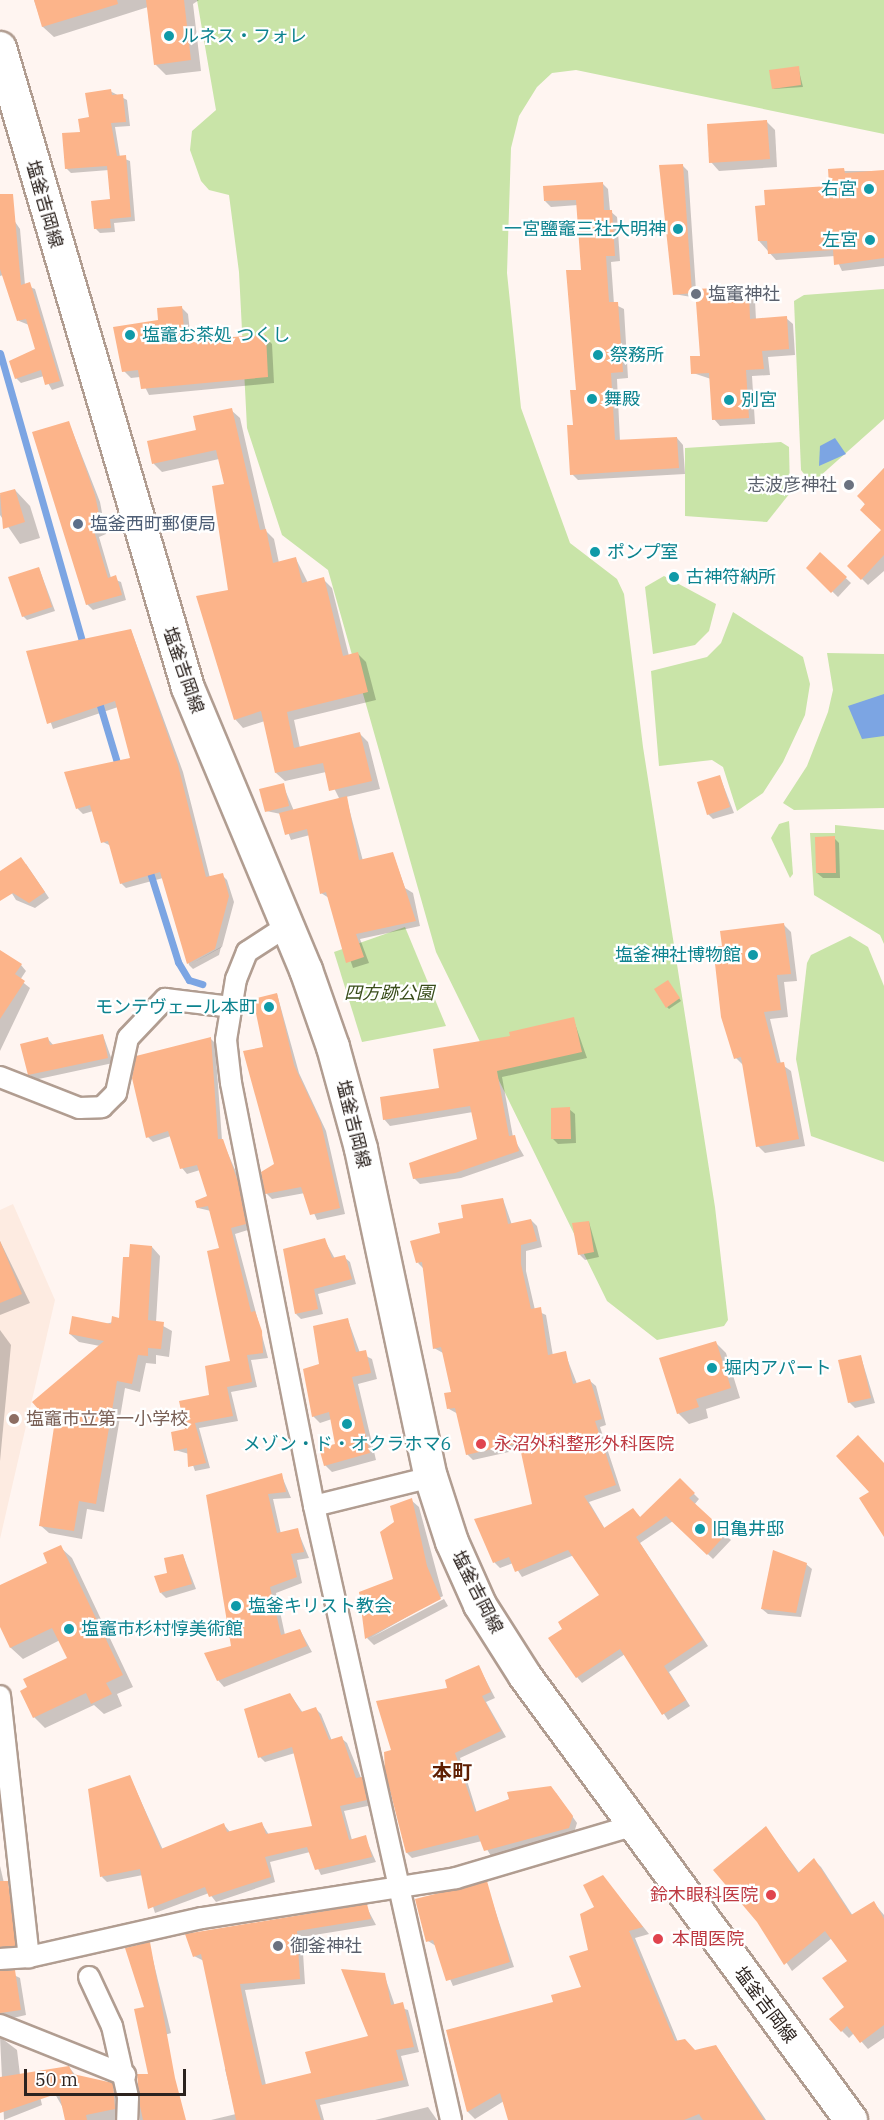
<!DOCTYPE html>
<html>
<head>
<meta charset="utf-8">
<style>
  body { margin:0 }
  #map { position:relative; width:884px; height:2120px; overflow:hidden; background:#fff5f1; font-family:"IBM Plex Serif","Noto Sans JP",serif }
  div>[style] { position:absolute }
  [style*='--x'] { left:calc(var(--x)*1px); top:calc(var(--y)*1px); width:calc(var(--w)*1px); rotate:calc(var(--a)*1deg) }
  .built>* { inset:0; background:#fdebe1 }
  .green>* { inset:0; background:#c9e4a8 }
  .water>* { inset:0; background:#7ca5e3 }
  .shadow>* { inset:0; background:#0003 }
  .stream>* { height:7px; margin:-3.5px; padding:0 3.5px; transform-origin:3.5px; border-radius:3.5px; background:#7ca5e3 }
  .building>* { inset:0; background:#fcb48a }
  .roads { filter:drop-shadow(2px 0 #b19d91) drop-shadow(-2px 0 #b19d91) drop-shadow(0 2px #b19d91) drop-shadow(0 -2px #b19d91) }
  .street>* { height:20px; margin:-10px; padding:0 10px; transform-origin:10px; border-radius:10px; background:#fff }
  .primary>* { height:32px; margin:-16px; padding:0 16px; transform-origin:16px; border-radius:16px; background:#fff }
  .dots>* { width:16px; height:16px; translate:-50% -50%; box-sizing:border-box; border:3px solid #fff; border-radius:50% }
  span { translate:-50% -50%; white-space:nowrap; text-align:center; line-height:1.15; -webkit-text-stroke:4.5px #fff; paint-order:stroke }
  .culture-label { font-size:18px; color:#0d838f }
  .left { translate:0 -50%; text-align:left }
  .right { translate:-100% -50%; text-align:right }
  .street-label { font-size:18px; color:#2c231f }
  .worship-label { font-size:18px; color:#5b616d }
  .service-label { font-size:18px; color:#4e5e75 }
  .park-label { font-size:18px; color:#394d1a; font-style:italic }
  .education-label { font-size:18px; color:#785e54 }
  .health-label { font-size:18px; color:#be3a42 }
  .neighbourhood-label { font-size:20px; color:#5f1f03; font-weight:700 }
  .scale { position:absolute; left:24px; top:2069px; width:162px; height:27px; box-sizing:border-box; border:3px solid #2c231f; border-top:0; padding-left:8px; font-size:18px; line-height:21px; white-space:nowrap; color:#2c231f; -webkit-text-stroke:4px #fff; paint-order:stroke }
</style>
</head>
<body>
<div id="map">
  <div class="built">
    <i style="clip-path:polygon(13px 1204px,55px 1300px,0 1539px,0 1210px)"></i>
  </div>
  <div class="green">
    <i style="clip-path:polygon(197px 0,884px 0,884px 134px,576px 70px,552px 73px,537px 87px,519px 116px,511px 148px,507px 273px,521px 408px,570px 543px,617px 579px,624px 594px,643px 747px,715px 1207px,728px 1320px,724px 1326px,657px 1340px,607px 1301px,436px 952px,328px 570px,282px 535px,247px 428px,239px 272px,229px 195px,209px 190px,201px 181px,190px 150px,192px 131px,216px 110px)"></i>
    <i style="clip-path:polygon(884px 289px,884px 419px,819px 477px,807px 478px,801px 470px,794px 301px,804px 295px)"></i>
    <i style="clip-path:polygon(781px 442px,789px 447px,790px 493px,767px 522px,685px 516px,685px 448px)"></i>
    <i style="clip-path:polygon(664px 576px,716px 604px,709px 631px,695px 645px,653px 654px,645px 587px)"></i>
    <i style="clip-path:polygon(733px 612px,803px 657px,810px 684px,805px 715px,783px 762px,763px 793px,737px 811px,723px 767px,712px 760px,659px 766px,651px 671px,707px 657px,721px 643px)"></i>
    <i style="clip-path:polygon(827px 653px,884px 654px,884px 808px,794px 810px,783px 803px,807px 766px,828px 712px,833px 690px)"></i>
    <i style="clip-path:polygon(789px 821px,793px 874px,790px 878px,771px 838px,779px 824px)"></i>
    <i style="clip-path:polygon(835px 825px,884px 830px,884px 944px,880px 935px,814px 895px,810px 833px,835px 833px)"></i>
    <i style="clip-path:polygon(405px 927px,446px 1026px,362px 1042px,334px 952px)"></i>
    <i style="clip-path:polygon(850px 936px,868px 947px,884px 986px,884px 1162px,811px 1136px,796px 1059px,807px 963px,811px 955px)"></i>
  </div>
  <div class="water">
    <i style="clip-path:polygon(835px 438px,846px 454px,819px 466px,820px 446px)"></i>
    <i style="clip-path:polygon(884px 694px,884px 736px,862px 739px,848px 706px)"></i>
  </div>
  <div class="shadow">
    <i style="clip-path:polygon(34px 0,199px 0,193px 4px,201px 71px,166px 75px,155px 64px,148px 7px,54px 37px,43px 27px)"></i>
    <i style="clip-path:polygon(798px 67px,803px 87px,773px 89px)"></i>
    <i style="clip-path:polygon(110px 91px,127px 100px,130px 126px,115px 127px,120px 157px,130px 161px,135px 221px,114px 223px,115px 232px,100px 233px,95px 228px,112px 201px,109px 170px,71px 173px,66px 168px)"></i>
    <i style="clip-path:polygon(767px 122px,775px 130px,777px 167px,719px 171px,711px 162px)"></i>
    <i style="clip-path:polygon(683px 166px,688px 171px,696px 291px,738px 288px,755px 300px,756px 320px,786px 318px,793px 324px,795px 355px,768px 357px,770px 375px,752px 376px,755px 424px,720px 426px,714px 419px,711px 379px,693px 373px,701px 357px,697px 298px,674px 294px)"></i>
    <i style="clip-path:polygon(829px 171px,884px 171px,884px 266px,842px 271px,835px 256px,776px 260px,759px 241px,830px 188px)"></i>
    <i style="clip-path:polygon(602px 183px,608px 189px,610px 211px,617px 217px,620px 261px,611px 262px,614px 304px,624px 309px,628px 378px,617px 379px,620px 441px,677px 438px,683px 445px,685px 474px,578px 480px,572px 474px,582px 271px,578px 205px,551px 207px,545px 201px)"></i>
    <i style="clip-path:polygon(0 200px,20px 229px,25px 285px,35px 289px,64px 386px,52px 390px,44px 376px,21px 383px,16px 378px,37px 354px,29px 325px,19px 321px,6px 274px,0 276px)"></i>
    <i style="clip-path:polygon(181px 307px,188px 314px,191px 341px,265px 337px,272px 344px,274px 383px,149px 395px,140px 377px,131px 378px,124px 371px,159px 321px)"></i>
    <i style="clip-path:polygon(231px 410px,240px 418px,266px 531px,274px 539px,279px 563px,296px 559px,308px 583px,323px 579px,332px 588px,349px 656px,358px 654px,366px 662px,376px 700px,294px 720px,300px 748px,360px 734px,368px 742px,380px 789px,346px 797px,363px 861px,393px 854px,405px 888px,413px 893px,420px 926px,360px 939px,369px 963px,353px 968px,329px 898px,321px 893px,310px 835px,291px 840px,281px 814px,266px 811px,283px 785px,294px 811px,340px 800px,326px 772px,285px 781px,276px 773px,265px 721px,243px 728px,235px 719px,226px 485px,219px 459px,162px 472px,154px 464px,149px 442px,198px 431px)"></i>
    <i style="clip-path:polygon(69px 423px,100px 502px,106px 534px,99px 537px,111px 578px,121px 582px,126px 600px,93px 610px,87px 604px)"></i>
    <i style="clip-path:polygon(884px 468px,884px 571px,868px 585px,849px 566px,883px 530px,859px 496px)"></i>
    <i style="clip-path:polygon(15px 490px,30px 506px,40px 538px,20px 544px,0 515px,0 495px)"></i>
    <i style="clip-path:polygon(820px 554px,851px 583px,838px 597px,808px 568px)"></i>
    <i style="clip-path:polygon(39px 568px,55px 611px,27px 620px,23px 616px)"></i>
    <i style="clip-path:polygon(131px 630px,183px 772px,210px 878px,222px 875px,227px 880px,234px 902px,222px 947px,189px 965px,163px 878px,126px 888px,121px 883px,111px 846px,103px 842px,93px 811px,83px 814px,78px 809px,66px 773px,132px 759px,118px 707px,53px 729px,27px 652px)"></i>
    <i style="clip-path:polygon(720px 777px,734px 813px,713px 819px,708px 814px)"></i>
    <i style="clip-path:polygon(834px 838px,839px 843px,840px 878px,823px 878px,817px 873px)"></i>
    <i style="clip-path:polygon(26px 864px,49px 898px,35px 908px,16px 900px,0 874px)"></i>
    <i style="clip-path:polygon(784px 925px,791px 932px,797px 981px,784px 982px,788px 1017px,770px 1019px,781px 1064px,791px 1071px,805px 1146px,765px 1153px,758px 1146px,744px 1066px,736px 1058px,723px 947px)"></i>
    <i style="clip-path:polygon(221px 947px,219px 955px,193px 969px,189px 965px)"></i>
    <i style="clip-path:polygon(0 959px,21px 965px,26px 971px,20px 980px,30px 988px,0 1051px)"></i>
    <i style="clip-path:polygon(670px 984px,681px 1001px,669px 1009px,667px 1007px)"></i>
    <i style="clip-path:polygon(277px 994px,299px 1073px,326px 1131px,345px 1214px,317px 1220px,305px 1193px,272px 1199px,266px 1193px,276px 1165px,264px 1048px)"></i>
    <i style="clip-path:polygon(573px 1018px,587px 1058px,502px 1077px,513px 1137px,524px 1156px,461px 1178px,420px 1184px,414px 1178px,478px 1140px,473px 1112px,390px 1126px,384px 1119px,441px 1089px,512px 1037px)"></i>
    <i style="clip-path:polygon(103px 1035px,113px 1063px,34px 1080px,29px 1074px,48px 1039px,54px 1046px)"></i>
    <i style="clip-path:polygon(210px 1038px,215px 1043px,222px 1140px,243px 1188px,251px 1229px,235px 1234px,268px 1358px,251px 1360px,257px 1387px,231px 1392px,238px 1421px,199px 1428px,210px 1468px,195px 1471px,189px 1454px,175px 1450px,231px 1362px,221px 1249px,211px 1211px,198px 1208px,208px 1197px,200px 1170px,187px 1174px,182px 1168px,171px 1136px,153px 1142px,148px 1137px)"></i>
    <i style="clip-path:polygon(569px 1109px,575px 1114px,576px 1143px,558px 1144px,553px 1139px)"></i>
    <i style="clip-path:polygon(503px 1199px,512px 1225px,531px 1220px,537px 1226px,542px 1247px,526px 1251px,526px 1271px,535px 1310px,546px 1315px,553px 1356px,565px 1353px,577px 1384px,590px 1381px,596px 1386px,606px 1425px,600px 1427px,621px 1491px,589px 1502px,605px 1529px,633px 1510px,641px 1518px,680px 1480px,699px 1499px,694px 1505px,731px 1540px,713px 1559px,673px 1521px,640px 1543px,708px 1646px,669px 1672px,690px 1706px,668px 1720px,625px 1654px,582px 1683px,577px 1677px,564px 1629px,601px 1595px,574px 1555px,522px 1577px,513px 1563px,500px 1568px,495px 1563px,476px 1520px,534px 1505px,522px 1449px,473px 1460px,467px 1454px,458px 1414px,449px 1409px,453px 1393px,443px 1353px,434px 1348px,424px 1269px,418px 1263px,441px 1234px)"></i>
    <i style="clip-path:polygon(589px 1222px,599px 1257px,585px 1260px,579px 1254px)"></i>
    <i style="clip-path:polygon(324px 1239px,335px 1259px,344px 1257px,350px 1262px,356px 1284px,318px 1294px,323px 1314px,301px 1319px,296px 1314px)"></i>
    <i style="clip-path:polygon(0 1241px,30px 1303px,0 1315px)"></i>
    <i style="clip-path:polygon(152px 1247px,160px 1256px,156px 1322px,172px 1331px,169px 1357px,156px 1355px,156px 1364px,146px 1363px,140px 1392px,125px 1388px,104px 1512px,87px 1509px,82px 1539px,49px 1533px,40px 1525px,100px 1346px,79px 1342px,70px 1334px,120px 1320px,130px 1258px)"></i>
    <i style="clip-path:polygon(348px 1320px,360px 1353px,372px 1359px,377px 1379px,358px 1384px,376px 1460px,332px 1472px,325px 1465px,337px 1445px,332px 1419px,320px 1423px,313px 1416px,321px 1365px)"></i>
    <i style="clip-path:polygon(0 1330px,11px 1345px,0 1461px)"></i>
    <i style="clip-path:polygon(715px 1342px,726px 1353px,740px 1398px,706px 1409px,708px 1418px,689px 1424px,678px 1413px)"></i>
    <i style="clip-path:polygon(861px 1357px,875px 1403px,855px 1408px,849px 1402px)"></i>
    <i style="clip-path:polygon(281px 1474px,291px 1498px,273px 1499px,281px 1534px,297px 1529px,309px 1558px,297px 1560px,302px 1583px,276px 1593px,285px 1635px,300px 1630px,312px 1652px,224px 1687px,218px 1680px,233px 1647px,208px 1496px)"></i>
    <i style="clip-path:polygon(411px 1500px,419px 1507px,443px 1596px,370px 1638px,444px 1599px,448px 1606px,374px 1645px,367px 1638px,395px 1580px,396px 1523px)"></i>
    <i style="clip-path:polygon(60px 1547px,72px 1558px,133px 1687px,117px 1694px,122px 1706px,104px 1714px,94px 1705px,45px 1728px,34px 1717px,69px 1659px,60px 1640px,23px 1659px,11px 1648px,0 1623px,0 1587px,49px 1563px)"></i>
    <i style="clip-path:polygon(183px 1555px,196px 1589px,166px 1598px,161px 1593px)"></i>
    <i style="clip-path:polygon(806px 1564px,812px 1569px,801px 1617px,768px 1614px,762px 1609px)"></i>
    <i style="clip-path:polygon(479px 1667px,495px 1698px,486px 1702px,506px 1737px,460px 1758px,477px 1813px,556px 1793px,577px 1823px,574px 1833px,491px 1856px,482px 1841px,412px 1858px,407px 1853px,393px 1751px,449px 1689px)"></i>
    <i style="clip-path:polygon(290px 1694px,303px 1713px,316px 1709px,321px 1714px,332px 1741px,341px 1738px,347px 1743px,372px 1805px,344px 1811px,352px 1840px,365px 1837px,376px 1862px,321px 1875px,310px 1852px,270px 1862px,275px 1882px,216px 1902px,209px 1893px,155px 1913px,143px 1875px,107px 1882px,102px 1877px,130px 1777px,163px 1850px,224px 1825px,230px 1832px,262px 1824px,269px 1835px,314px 1827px,295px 1753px,265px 1762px,260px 1757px)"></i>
    <i style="clip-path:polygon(766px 1828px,800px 1874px,814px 1860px,821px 1867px,853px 1916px,874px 1903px,884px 1915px,884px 2038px,868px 2049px,854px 2033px,849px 2038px,842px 2031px,850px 1961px,832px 1938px,792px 1971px,759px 1921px)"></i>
    <i style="clip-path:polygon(0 1866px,4px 1883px,0 1884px)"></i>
    <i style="clip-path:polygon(603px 1877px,649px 1934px,635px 1938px,678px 2042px,695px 2052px,716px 2046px,766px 2120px,510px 2120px,504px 2101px,475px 2119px,468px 2112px,448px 2031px,555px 2003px,583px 1988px)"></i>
    <i style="clip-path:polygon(486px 1883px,514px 1967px,453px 1986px,436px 1946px,428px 1941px)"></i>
    <i style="clip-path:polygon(366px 1906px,376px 1925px,302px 1937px,305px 1984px,245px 1990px,266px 2085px,313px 2074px,370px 2037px,384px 1974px,395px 2006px,408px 2010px,419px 2052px,401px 2056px,409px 2086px,320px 2105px,324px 2120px,211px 2120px,236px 2114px,225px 2069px,230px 2068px,204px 1961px,194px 1956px,187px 1935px)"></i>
    <i style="clip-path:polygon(0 1908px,16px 1913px,20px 1951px,0 1954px)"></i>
    <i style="clip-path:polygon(149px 1944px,171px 2033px,146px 2041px,146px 2008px)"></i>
    <i style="clip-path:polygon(0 1968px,20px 1978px,26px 2015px,0 2021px)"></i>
    <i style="clip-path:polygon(0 2037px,17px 2050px,20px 2075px,36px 2079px,42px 2105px,4px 2120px)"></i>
    <i style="clip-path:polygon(69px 2067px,76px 2076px,118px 2091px,121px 2120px,70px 2120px,55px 2094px)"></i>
    <i style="clip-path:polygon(138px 2076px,174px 2120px,140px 2120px)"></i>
    <i style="clip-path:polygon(428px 2107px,437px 2120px,375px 2120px)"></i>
  </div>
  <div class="stream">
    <i style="--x:0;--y:353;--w:307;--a:74.1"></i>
    <i style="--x:98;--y:699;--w:73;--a:73.3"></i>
    <i style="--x:148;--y:866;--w:101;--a:72.6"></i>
    <i style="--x:178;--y:962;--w:21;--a:59"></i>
    <i style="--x:189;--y:980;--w:14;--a:17"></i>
  </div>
  <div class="building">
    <i style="clip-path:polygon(34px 0,117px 0,118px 4px,42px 27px)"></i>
    <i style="clip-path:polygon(146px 0,184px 0,191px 60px,154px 65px)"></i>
    <i style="clip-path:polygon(799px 66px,801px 85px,772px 89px,769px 70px)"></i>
    <i style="clip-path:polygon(111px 89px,112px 95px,123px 94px,126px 122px,111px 123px,117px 156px,126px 155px,131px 217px,110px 219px,111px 228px,94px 229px,91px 201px,110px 199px,107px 166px,65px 169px,62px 133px,80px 132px,78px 119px,89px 117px,85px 93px)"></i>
    <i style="clip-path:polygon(767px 120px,770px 159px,709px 163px,707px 124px)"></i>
    <i style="clip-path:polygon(683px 164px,692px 293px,673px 295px,659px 165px)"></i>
    <i style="clip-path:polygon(844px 168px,845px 173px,884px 170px,884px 258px,834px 265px,833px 250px,768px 254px,767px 241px,758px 241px,755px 206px,765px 205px,764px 190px,829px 186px,828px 169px)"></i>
    <i style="clip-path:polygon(603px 182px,604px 210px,612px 210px,615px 256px,606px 256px,609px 302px,618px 302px,623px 372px,611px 373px,615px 440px,677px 437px,679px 468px,570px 475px,567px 425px,573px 425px,570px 390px,576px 390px,566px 270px,581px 270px,576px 200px,544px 201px,543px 186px)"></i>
    <i style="clip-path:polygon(0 194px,13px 194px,21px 285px,30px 282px,60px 381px,45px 385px,41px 370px,15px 379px,9px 361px,35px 349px,26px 319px,17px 321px,0 269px)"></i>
    <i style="clip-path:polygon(739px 287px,739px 292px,749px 292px,750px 319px,787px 316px,789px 349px,762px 351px,764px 369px,746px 370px,749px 418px,712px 420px,709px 373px,691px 374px,690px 356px,700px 356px,695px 289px)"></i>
    <i style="clip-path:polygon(182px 306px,185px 340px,266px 335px,268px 377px,141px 389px,138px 370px,122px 372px,113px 327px,158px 320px,157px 308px)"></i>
    <i style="clip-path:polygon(232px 408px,260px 530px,266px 529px,273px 563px,296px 557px,302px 583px,324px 577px,343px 656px,358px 652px,368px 692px,287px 712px,294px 748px,360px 732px,372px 781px,329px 791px,323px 763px,275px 773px,261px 711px,234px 720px,196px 596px,228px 590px,212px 486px,224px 484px,216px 450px,152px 464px,147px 441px,196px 430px,193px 416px)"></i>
    <i style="clip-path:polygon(69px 421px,95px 495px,102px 529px,94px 531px,108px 578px,116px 575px,122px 595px,86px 605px,32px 432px)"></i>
    <i style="clip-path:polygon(884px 468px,884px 555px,861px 580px,847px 566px,881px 530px,860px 510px,865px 504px,857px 496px)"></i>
    <i style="clip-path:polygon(15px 489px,25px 522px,3px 529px,0 493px)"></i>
    <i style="clip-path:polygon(820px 552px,847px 577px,831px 593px,806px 568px)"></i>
    <i style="clip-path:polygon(39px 567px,52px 607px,22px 617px,8px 577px)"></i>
    <i style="clip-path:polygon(131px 629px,178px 765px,206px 877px,223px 873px,229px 896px,215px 949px,187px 964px,160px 872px,120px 884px,108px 841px,101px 843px,90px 805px,76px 809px,64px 772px,130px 758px,115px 701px,47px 724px,26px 651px)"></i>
    <i style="clip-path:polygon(720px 775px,730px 807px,707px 815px,697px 782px)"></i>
    <i style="clip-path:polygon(284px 783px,289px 806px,265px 812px,259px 789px)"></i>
    <i style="clip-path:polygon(347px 796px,359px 860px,393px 852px,416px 921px,356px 934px,364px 957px,346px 963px,326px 892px,320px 894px,307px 829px,285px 835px,279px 813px)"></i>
    <i style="clip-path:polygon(835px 836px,836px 873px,816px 873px,815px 837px)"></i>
    <i style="clip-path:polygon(21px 857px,45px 892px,29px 903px,13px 893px,0 901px,0 871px)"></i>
    <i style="clip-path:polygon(784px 923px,791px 974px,777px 975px,781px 1010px,764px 1012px,777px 1063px,784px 1062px,799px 1139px,756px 1147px,741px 1057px,734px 1059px,721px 1017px,713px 946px,722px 946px,720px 931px)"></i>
    <i style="clip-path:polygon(0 950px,22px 964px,15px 974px,25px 981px,0 1019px)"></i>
    <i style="clip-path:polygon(668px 980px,680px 998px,666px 1008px,654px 989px)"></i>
    <i style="clip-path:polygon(277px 993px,294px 1065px,321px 1123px,340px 1208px,310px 1215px,301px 1187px,265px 1194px,261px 1172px,274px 1164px,243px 1051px,263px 1047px,253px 999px)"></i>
    <i style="clip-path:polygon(574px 1017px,582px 1052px,497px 1071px,509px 1136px,515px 1135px,519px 1151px,455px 1173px,413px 1179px,409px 1163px,477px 1139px,470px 1106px,383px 1120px,380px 1097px,439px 1088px,433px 1049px,510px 1036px,509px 1032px)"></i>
    <i style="clip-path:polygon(103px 1034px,108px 1058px,28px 1075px,20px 1044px,48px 1037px,50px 1045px)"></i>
    <i style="clip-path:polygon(211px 1037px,218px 1139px,223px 1139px,238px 1182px,246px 1224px,231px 1228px,251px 1312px,255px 1311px,262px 1331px,263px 1353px,247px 1355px,252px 1382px,227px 1387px,233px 1416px,195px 1423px,206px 1463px,188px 1467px,187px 1448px,174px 1451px,171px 1432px,185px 1429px,179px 1401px,209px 1395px,205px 1366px,230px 1361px,207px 1251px,219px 1248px,208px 1206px,197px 1208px,195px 1201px,207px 1196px,197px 1165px,180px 1169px,168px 1131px,146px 1138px,132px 1078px,136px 1056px)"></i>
    <i style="clip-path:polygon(570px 1107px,571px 1139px,551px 1139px,551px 1108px)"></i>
    <i style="clip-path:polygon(503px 1198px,508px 1224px,531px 1219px,537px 1241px,521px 1245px,521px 1264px,531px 1309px,541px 1307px,548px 1355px,566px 1351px,573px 1384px,590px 1379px,602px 1419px,595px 1421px,616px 1485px,584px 1496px,604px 1528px,633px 1508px,640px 1517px,680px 1478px,695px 1493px,689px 1498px,727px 1533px,707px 1555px,666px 1516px,636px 1537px,703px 1640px,664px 1666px,686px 1700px,662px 1715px,620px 1649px,576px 1678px,548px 1638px,562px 1629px,558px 1622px,599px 1595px,568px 1550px,515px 1572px,509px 1557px,493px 1563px,474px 1519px,532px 1504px,519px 1443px,466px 1455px,455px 1408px,447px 1409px,444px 1393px,451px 1392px,441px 1347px,433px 1349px,422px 1262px,416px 1263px,410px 1241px,440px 1233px,438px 1223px,463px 1218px,461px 1205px)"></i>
    <i style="clip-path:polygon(589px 1221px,594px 1252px,578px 1255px,572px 1223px)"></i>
    <i style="clip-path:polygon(325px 1238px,332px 1258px,345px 1255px,352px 1279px,314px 1289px,318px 1309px,295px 1314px,283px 1249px)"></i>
    <i style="clip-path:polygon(0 1241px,22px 1294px,0 1303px)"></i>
    <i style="clip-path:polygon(130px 1244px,152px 1246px,148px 1320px,164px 1322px,161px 1349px,148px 1348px,148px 1356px,138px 1355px,132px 1384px,117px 1381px,96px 1504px,79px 1501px,74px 1531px,39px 1526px,54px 1427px,32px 1402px,104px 1341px,69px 1334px,72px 1316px,111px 1324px,112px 1316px,119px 1318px,123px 1257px,129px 1257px)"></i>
    <i style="clip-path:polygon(348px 1318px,356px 1352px,366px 1350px,371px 1373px,352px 1377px,370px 1453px,324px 1466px,319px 1448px,335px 1444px,329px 1412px,312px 1417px,303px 1369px,319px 1364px,313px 1326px)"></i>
    <i style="clip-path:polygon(716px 1341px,731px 1388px,696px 1399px,699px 1407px,677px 1414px,659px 1358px)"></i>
    <i style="clip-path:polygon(861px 1355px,871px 1398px,848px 1403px,838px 1360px)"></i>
    <i style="clip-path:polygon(858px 1435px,884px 1463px,884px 1537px,859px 1498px,869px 1492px,836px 1456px)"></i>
    <i style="clip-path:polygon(282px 1473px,286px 1492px,268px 1494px,277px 1533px,298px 1528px,304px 1552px,291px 1554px,297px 1577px,270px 1587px,281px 1635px,300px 1629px,307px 1646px,217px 1681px,204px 1653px,231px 1646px,206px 1495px)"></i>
    <i style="clip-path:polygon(412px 1498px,427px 1566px,441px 1599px,365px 1639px,359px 1592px,393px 1579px,380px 1532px,394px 1522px,390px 1506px)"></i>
    <i style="clip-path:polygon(61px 1545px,123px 1675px,106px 1683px,112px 1694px,91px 1704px,86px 1693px,33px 1718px,20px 1691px,27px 1687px,23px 1679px,67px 1658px,52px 1628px,10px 1648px,0 1627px,0 1585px,47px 1563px,43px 1553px)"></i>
    <i style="clip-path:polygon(773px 1550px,807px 1563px,796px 1613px,761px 1609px)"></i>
    <i style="clip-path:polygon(183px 1554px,192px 1584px,160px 1593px,154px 1576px,167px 1573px,164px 1558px)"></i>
    <i style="clip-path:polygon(479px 1665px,491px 1692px,482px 1696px,501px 1731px,455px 1753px,475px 1812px,509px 1799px,507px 1792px,551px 1786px,573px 1816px,569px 1828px,484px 1851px,478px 1835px,406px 1853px,385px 1771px,384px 1752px,391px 1750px,376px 1701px,447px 1688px,445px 1680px)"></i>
    <i style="clip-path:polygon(290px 1693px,301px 1712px,316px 1707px,329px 1740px,342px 1736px,356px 1778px,362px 1777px,367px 1800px,340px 1806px,349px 1840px,366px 1835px,372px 1857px,315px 1870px,307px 1847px,265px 1857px,271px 1877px,209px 1897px,205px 1887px,148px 1909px,140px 1869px,100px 1877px,88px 1789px,130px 1775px,161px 1849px,224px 1823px,227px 1832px,262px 1822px,266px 1834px,312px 1826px,292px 1747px,258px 1758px,244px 1709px)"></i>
    <i style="clip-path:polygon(766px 1826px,798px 1873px,814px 1858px,851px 1915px,874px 1901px,884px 1919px,884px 2025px,860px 2043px,847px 2026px,841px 2032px,829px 2019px,844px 2007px,822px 1978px,847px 1961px,825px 1931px,784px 1965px,757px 1922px,713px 1870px)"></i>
    <i style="clip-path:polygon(603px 1875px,643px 1927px,629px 1931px,675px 2041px,685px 2039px,695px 2050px,716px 2045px,764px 2120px,703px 2120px,699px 2114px,684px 2120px,508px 2120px,500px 2093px,467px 2112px,446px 2030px,553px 2002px,551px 1995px,581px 1987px,569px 1956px,588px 1950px,580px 1914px,594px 1907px,583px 1885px)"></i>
    <i style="clip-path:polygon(0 1881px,8px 1881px,16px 1946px,0 1947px)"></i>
    <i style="clip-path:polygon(487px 1881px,510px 1962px,446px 1981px,433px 1940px,426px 1942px,415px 1899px)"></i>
    <i style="clip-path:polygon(367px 1904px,371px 1919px,297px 1931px,300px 1979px,240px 1984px,246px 2016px,262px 2085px,311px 2073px,305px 2052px,368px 2036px,341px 1969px,385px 1973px,391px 2005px,403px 2002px,414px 2047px,396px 2050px,404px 2080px,315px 2100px,321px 2120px,236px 2120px,201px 1954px,193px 1957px,185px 1934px)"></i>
    <i style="clip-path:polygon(150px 1942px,175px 2078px,186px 2120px,143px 2120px,140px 2106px,137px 2074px,148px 2074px,134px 2009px,144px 2007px,125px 1948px)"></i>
    <i style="clip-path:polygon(15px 1970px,21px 2010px,0 2013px,0 1971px)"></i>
    <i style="clip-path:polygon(69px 2066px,73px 2074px,113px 2083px,115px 2109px,86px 2115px,87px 2120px,65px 2120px,59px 2093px,0 2113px,0 2077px)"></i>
  </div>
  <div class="roads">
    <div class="street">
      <i style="--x:287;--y:926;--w:48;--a:147"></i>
      <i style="--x:247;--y:952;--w:29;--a:112"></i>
      <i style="--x:236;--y:979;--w:62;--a:99.3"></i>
      <i style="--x:226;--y:1040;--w:43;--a:83.4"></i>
      <i style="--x:231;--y:1083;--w:431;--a:78.9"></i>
      <i style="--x:314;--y:1506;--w:629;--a:77.42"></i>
      <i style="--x:0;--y:1077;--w:85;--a:21.4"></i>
      <i style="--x:79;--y:1108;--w:23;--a:-2"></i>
      <i style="--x:102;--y:1107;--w:20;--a:-45"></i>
      <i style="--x:116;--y:1093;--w:56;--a:-77.7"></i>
      <i style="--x:128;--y:1038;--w:54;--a:-46.5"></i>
      <i style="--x:165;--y:999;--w:66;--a:6.9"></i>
      <i style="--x:314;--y:1506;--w:121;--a:-13.9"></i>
      <i style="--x:0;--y:1696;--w:263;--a:83.7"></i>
      <i style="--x:29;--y:1957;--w:177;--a:-12.7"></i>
      <i style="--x:202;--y:1918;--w:257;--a:-8.9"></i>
      <i style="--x:456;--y:1878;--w:184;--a:-16.5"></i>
      <i style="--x:0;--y:1959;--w:29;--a:-4"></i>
      <i style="--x:89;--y:1977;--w:54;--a:64.9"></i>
      <i style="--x:112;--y:2026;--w:73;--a:77.3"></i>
      <i style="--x:128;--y:2097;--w:23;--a:92"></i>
      <i style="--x:0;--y:2025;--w:135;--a:21.8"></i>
    </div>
    <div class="primary">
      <i style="--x:0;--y:48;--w:667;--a:73.63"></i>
      <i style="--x:188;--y:688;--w:306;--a:67.3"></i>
      <i style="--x:306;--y:970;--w:82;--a:70.7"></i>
      <i style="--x:333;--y:1047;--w:106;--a:74.6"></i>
      <i style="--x:361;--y:1149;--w:335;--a:78"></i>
      <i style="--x:431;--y:1477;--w:68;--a:72.1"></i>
      <i style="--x:452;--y:1542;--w:69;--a:66"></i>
      <i style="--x:480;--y:1605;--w:84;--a:57.6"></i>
      <i style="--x:525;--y:1676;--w:551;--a:53.71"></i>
    </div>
  </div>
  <div class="dots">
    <i style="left:169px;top:36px;background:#0f9aa8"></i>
    <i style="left:869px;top:189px;background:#0f9aa8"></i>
    <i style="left:678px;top:229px;background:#0f9aa8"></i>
    <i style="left:870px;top:240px;background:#0f9aa8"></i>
    <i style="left:696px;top:294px;background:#6b7280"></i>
    <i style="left:130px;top:335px;background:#0f9aa8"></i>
    <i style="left:598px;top:355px;background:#0f9aa8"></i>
    <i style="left:592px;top:399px;background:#0f9aa8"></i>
    <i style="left:729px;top:400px;background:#0f9aa8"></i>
    <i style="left:849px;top:485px;background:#6b7280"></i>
    <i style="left:78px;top:524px;background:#5c6f8a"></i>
    <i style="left:595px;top:552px;background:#0f9aa8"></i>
    <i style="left:674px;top:577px;background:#0f9aa8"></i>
    <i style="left:753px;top:955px;background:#0f9aa8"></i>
    <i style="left:269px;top:1007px;background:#0f9aa8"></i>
    <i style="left:712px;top:1368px;background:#0f9aa8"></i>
    <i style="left:14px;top:1419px;background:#8d6e63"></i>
    <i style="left:347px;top:1424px;background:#0f9aa8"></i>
    <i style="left:481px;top:1444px;background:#e0444e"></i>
    <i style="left:700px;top:1529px;background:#0f9aa8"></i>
    <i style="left:236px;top:1606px;background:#0f9aa8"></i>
    <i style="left:69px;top:1629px;background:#0f9aa8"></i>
    <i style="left:771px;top:1895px;background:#e0444e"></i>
    <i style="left:658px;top:1939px;background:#e0444e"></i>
    <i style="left:278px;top:1946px;background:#6b7280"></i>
  </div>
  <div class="culture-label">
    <span class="left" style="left:181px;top:36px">ルネス・フォレ</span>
    <span class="right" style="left:857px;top:189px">右宮</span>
    <span class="right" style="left:666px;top:229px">一宮鹽竈三社大明神</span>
    <span class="right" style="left:858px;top:240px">左宮</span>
    <span class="left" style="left:142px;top:335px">塩竈お茶処 つくし</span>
    <span class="left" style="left:610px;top:355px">祭務所</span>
    <span class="left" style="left:604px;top:399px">舞殿</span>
    <span class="left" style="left:741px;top:400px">別宮</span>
    <span class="left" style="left:607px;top:552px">ポンプ室</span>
    <span class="left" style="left:686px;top:577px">古神符納所</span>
    <span class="right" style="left:741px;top:955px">塩釜神社博物館</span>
    <span class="right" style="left:257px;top:1007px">モンテヴェール本町</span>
    <span class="left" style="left:724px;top:1368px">堀内アパート</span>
    <span style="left:347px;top:1444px">メゾン・ド・オクラホマ6</span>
    <span class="left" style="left:712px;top:1529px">旧亀井邸</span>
    <span class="left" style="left:248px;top:1606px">塩釜キリスト教会</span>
    <span class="left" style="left:81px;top:1629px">塩竈市杉村惇美術館</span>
  </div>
  <div class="street-label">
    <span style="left:44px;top:204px;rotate:74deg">塩釜吉岡線</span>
    <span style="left:183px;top:670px;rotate:71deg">塩釜吉岡線</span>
    <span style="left:353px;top:1124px;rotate:76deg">塩釜吉岡線</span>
    <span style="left:477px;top:1592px;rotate:63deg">塩釜吉岡線</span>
    <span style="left:765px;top:2005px;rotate:53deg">塩釜吉岡線</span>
  </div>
  <div class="worship-label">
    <span class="left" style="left:708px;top:294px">塩竃神社</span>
    <span class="right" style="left:837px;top:485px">志波彦神社</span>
    <span class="left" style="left:290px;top:1946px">御釜神社</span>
  </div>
  <div class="service-label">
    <span class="left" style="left:90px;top:524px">塩釜西町郵便局</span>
  </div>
  <div class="park-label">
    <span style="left:389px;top:993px">四方跡公園</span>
  </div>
  <div class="education-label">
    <span class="left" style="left:26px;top:1419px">塩竈市立第一小学校</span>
  </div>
  <div class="health-label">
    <span class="left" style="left:494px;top:1444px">永沼外科整形外科医院</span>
    <span class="right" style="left:758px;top:1895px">鈴木眼科医院</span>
    <span class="left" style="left:672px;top:1939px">本間医院</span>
  </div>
  <div class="neighbourhood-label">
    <span style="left:452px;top:1771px">本町</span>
  </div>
  <div class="scale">50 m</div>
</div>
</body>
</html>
